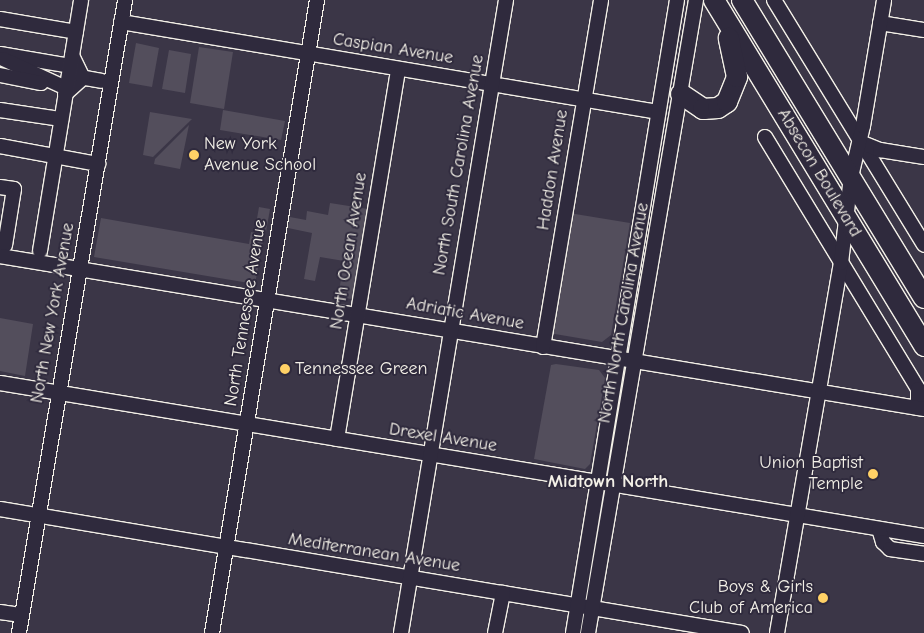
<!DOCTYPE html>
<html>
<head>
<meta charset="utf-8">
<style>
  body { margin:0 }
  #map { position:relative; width:924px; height:633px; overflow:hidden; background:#3b3647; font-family:"Comic Neue",sans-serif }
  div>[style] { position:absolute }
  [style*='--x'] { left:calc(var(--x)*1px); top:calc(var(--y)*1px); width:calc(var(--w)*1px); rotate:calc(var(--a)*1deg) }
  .green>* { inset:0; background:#534e5c }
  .roads { filter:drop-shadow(1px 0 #f4f1e8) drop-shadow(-1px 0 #f4f1e8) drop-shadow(0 1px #f4f1e8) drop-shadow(0 -1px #f4f1e8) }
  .minor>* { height:14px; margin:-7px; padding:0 7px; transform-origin:7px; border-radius:7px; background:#2f2a3d }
  .highway>* { height:20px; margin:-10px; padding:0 10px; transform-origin:10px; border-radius:10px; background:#2f2a3d }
  .dots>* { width:14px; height:14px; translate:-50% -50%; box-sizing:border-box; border:2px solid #2f2a3d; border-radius:50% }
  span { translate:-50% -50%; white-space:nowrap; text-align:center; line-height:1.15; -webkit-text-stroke:4px #2f2a3d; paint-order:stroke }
  .street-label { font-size:18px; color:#f4f1e8 }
  .poi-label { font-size:18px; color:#f4f1e8 }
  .left { translate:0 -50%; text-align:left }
  .right { translate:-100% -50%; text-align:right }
  .neighbourhood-label { font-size:19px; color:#f4f1e8; font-weight:700 }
</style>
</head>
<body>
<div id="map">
  <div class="green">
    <i style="clip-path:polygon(136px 43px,159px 48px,152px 87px,129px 83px)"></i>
    <i style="clip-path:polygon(199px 47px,233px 52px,224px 109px,190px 103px)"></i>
    <i style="clip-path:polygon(169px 50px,191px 54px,185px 93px,162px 89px)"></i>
    <i style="clip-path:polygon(223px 110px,285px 121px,281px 140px,220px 130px)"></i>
    <i style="clip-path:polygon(150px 112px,192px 119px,153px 157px,143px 155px)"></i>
    <i style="clip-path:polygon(189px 125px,180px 169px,154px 164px,155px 159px)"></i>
    <i style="clip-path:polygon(330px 203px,368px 209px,352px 299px,338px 297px,344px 261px,320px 257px,315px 281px,304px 279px,312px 233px,288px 228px,290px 217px,306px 220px,307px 211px,328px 215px)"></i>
    <i style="clip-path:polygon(259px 207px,270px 209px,266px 232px,255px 230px)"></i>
    <i style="clip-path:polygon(569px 213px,630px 223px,611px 335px,602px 342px,549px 333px)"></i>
    <i style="clip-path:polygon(101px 218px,249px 244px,251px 232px,264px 235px,255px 284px,94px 257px)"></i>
    <i style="clip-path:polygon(0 318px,33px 324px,25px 376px,0 371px)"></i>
    <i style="clip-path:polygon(556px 364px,599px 370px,605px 378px,590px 464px,585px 469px,534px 459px,551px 365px)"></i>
  </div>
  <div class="roads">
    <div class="minor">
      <i style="--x:774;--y:0;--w:287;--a:58.5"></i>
      <i style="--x:0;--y:19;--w:77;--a:9.7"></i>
      <i style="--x:121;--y:22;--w:544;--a:9.51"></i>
      <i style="--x:880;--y:23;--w:45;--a:9"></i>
      <i style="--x:0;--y:54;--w:71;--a:9.7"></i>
      <i style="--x:3;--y:59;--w:67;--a:24.7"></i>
      <i style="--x:0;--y:75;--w:42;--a:11"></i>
      <i style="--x:74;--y:76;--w:28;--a:10"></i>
      <i style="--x:65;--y:94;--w:24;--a:-42"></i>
      <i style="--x:83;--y:78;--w:25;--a:-116"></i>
      <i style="--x:0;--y:110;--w:62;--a:8.4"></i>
      <i style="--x:765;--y:137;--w:295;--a:58.7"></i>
      <i style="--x:918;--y:389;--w:19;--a:90"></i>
      <i style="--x:860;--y:142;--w:22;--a:22"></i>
      <i style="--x:880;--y:150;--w:45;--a:9"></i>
      <i style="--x:0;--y:146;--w:100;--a:10.4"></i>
      <i style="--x:0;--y:187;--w:14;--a:8"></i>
      <i style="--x:14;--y:189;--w:57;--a:99.1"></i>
      <i style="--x:40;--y:251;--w:254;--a:-80.7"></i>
      <i style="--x:0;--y:256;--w:937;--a:9.4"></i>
      <i style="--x:543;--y:347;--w:352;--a:-80.5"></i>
      <i style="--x:0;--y:383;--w:937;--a:9.4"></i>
      <i style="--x:337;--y:439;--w:375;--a:-80.6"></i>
      <i style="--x:0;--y:509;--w:752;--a:9.49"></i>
      <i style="--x:879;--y:529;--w:14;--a:73"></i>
      <i style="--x:883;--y:542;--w:10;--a:45"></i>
      <i style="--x:890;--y:549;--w:34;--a:8"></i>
      <i style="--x:0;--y:612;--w:22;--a:8"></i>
      <i style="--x:19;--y:633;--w:642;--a:-80.49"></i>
      <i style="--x:212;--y:633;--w:642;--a:-80.58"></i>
      <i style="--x:401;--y:633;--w:642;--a:-80.58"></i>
      <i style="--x:495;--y:633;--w:41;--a:-78.7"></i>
      <i style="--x:573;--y:633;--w:641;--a:-80.67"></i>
      <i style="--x:588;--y:633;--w:642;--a:-80.32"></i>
      <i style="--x:777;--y:633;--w:375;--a:-80.2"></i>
      <i style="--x:841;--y:263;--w:87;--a:-83.4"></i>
      <i style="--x:851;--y:177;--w:52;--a:-76.8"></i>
      <i style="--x:863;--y:126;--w:128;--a:-80.5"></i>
    </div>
    <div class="highway">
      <i style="--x:714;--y:0;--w:405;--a:58.7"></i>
      <i style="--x:742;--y:0;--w:349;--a:58.6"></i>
      <i style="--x:681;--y:94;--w:27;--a:34"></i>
      <i style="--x:703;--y:109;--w:15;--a:-4"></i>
      <i style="--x:718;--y:108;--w:11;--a:-34"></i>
      <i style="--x:727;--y:102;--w:27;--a:-68"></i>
      <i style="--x:737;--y:77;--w:40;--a:-102"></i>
    </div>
  </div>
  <div class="dots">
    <i style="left:194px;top:155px;background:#ffd166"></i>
    <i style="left:285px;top:369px;background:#ffd166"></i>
    <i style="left:873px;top:474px;background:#ffd166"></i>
    <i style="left:823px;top:598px;background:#ffd166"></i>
  </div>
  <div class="street-label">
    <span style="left:393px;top:49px;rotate:9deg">Caspian Avenue</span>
    <span style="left:459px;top:165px;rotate:-80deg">North South Carolina Avenue</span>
    <span style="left:553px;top:170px;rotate:-81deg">Haddon Avenue</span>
    <span style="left:819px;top:173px;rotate:59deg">Absecon Boulevard</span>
    <span style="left:349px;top:251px;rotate:-81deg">North Ocean Avenue</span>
    <span style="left:53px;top:313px;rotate:-80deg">North New York Avenue</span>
    <span style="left:246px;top:313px;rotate:-81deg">North Tennessee Avenue</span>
    <span style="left:624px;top:313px;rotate:-80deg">North North Carolina Avenue</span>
    <span style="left:465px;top:314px;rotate:10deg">Adriatic Avenue</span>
    <span style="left:443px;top:438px;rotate:9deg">Drexel Avenue</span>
    <span style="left:374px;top:553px;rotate:9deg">Mediterranean Avenue</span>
  </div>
  <div class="poi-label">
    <span class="left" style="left:204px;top:155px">New York<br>Avenue School</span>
    <span class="left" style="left:295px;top:369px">Tennessee Green</span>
    <span class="right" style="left:863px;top:474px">Union Baptist<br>Temple</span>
    <span class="right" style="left:813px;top:598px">Boys &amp; Girls<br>Club of America</span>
  </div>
  <div class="neighbourhood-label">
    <span style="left:608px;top:482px">Midtown North</span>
  </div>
</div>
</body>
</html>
